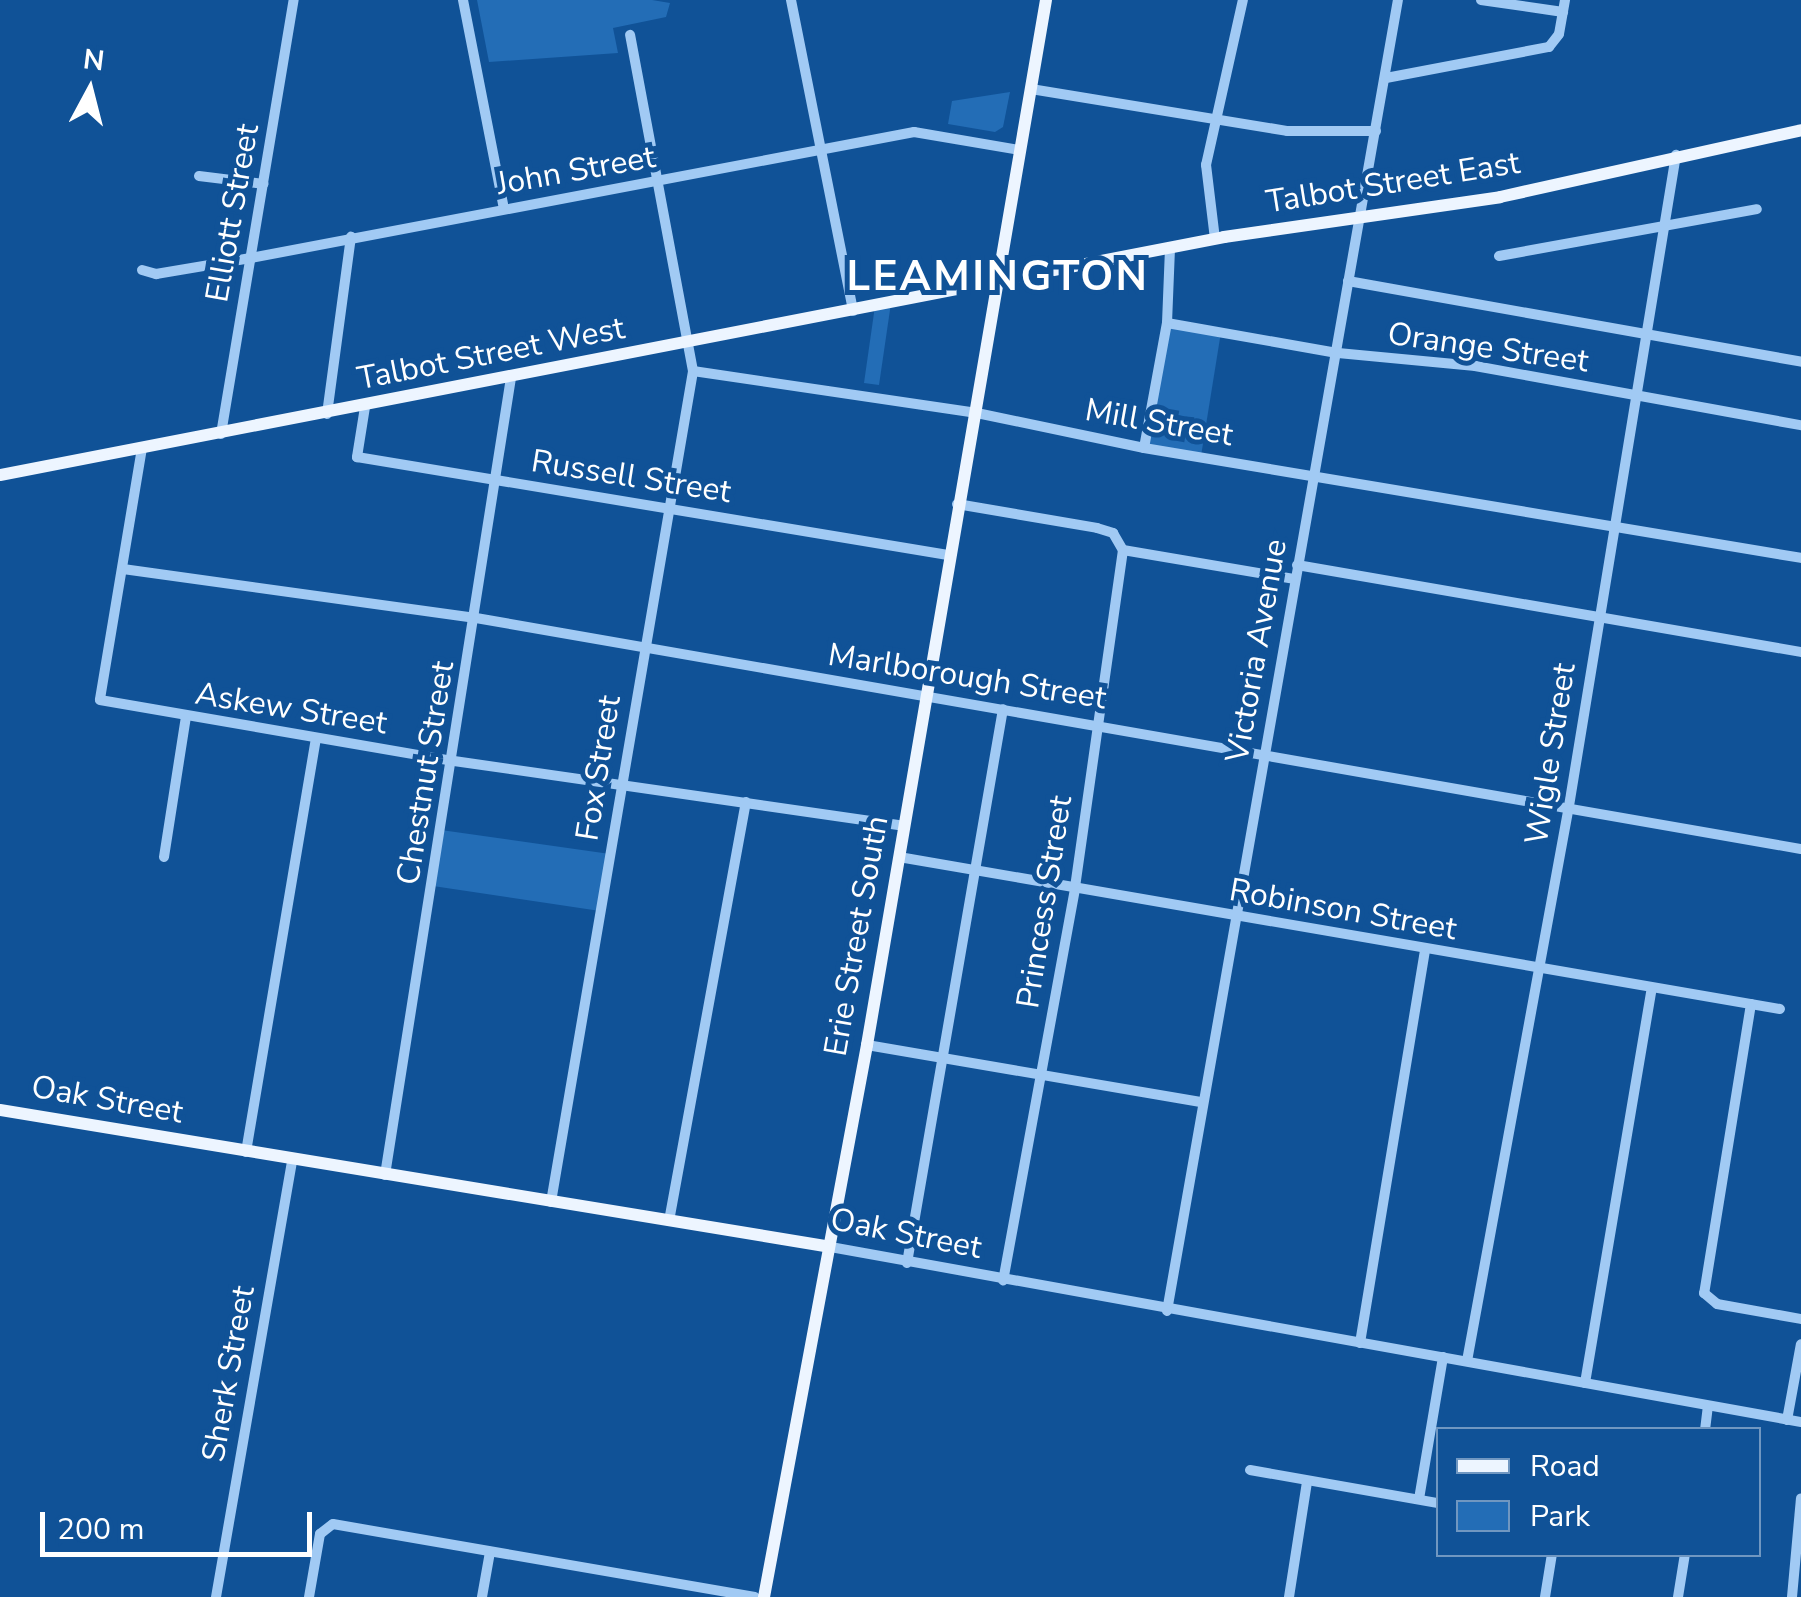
<!DOCTYPE html>
<html>
<head>
<meta charset="utf-8">
<style>
  body { margin:0 }
  #map { position:relative; width:1801px; height:1597px; overflow:hidden; background:#105297; font-family:"Nunito Sans",sans-serif }
  div>[style] { position:absolute }
  [style*='--x'] { left:calc(var(--x)*1px); top:calc(var(--y)*1px); width:calc(var(--w)*1px); rotate:calc(var(--a)*1deg) }
  .green>* { inset:0; background:#236db6 }
  .minor>* { height:10px; margin:-5px; padding:0 5px; transform-origin:5px; border-radius:5px; background:#a1caf4 }
  .major>* { height:12px; margin:-6px; padding:0 6px; transform-origin:6px; border-radius:6px; background:#edf5ff }
  span { translate:-50% -50%; white-space:nowrap; text-align:center; line-height:1.15; -webkit-text-stroke:10px #105297; paint-order:stroke }
  .street-label { font-size:32px; color:#fff }
  .district-label { font-size:42px; color:#fff; font-weight:700; letter-spacing:2.5px }
  .legend { position:absolute; left:1436px; top:1427px; width:325px; height:130px; box-sizing:border-box; background:#105297; border:2px solid #7097c1; margin:0; padding:12px 18px; list-style:none; font-size:30px; color:#fff }
  .legend li { display:flex; align-items:center; gap:20px; height:50px }
  .legend b { width:50px; border:2px solid #7097c1 }
  .north { position:absolute; left:40px; top:40px; width:100px; height:100px; -webkit-text-stroke:8px #105297; paint-order:stroke; rotate:7deg; font-size:28px; font-weight:700; line-height:40px; text-align:center; color:#fff }
  .north::after { content:''; display:block; margin:auto; width:35px; height:45px; background:#fff; clip-path:polygon(50% 0,100% 100%,50% 72%,0 100%) }
  .scale { position:absolute; left:40px; top:1512px; width:272px; height:45px; box-sizing:border-box; border:5px solid #fff; border-top:0; padding-left:12px; font-size:30px; line-height:35px; white-space:nowrap; color:#fff; -webkit-text-stroke:8px #105297; paint-order:stroke }
</style>
</head>
<body>
<div id="map">
  <div class="green">
    <i style="clip-path:polygon(477px 0,652px 0,670px 3px,666px 17px,613px 28px,618px 53px,489px 62px)"></i>
    <i style="clip-path:polygon(1010px 92px,1003px 127px,995px 132px,948px 124px,952px 101px)"></i>
    <i style="clip-path:polygon(891px 303px,879px 385px,864px 383px,875px 306px)"></i>
    <i style="clip-path:polygon(1167px 323px,1221px 332px,1201px 456px,1144px 448px)"></i>
    <i style="clip-path:polygon(441px 830px,610px 854px,600px 911px,433px 886px)"></i>
  </div>
  <div class="minor">
    <i style="--x:463;--y:0;--w:213;--a:78.9"></i>
    <i style="--x:791;--y:0;--w:317;--a:78.7"></i>
    <i style="--x:1481;--y:0;--w:83;--a:8.3"></i>
    <i style="--x:1386;--y:78;--w:166;--a:-10.8"></i>
    <i style="--x:1549;--y:47;--w:16;--a:-52"></i>
    <i style="--x:1559;--y:34;--w:35;--a:-80"></i>
    <i style="--x:1031;--y:89;--w:259;--a:9.3"></i>
    <i style="--x:1287;--y:131;--w:89;--a:0"></i>
    <i style="--x:199;--y:176;--w:65;--a:7"></i>
    <i style="--x:1215;--y:239;--w:75;--a:-96.9"></i>
    <i style="--x:1206;--y:165;--w:169;--a:-77.4"></i>
    <i style="--x:1499;--y:256;--w:262;--a:-10.3"></i>
    <i style="--x:142;--y:270;--w:15;--a:16"></i>
    <i style="--x:156;--y:274;--w:96;--a:-9.6"></i>
    <i style="--x:251;--y:258;--w:675;--a:-10.76"></i>
    <i style="--x:914;--y:132;--w:107;--a:9.7"></i>
    <i style="--x:1348;--y:281;--w:460;--a:10.1"></i>
    <i style="--x:1167;--y:323;--w:174;--a:10"></i>
    <i style="--x:1338;--y:353;--w:138;--a:5.4"></i>
    <i style="--x:1475;--y:366;--w:331;--a:10.3"></i>
    <i style="--x:693;--y:371;--w:282;--a:8.4"></i>
    <i style="--x:972;--y:412;--w:176;--a:11.8"></i>
    <i style="--x:1144;--y:448;--w:666;--a:9.5"></i>
    <i style="--x:365;--y:407;--w:51;--a:99.1"></i>
    <i style="--x:357;--y:457;--w:599;--a:9.42"></i>
    <i style="--x:327;--y:414;--w:179;--a:-82.3"></i>
    <i style="--x:221;--y:434;--w:440;--a:-80.5"></i>
    <i style="--x:142;--y:448;--w:255;--a:99.5"></i>
    <i style="--x:100;--y:700;--w:359;--a:9.8"></i>
    <i style="--x:454;--y:761;--w:454;--a:8.2"></i>
    <i style="--x:1144;--y:448;--w:127;--a:-79.6"></i>
    <i style="--x:1167;--y:323;--w:75;--a:-87.7"></i>
    <i style="--x:957;--y:504;--w:142;--a:9.7"></i>
    <i style="--x:1097;--y:528;--w:17;--a:17"></i>
    <i style="--x:1113;--y:533;--w:20;--a:60"></i>
    <i style="--x:1123;--y:550;--w:342;--a:98.1"></i>
    <i style="--x:1075;--y:889;--w:398;--a:100.4"></i>
    <i style="--x:1123;--y:550;--w:173;--a:9.6"></i>
    <i style="--x:1297;--y:565;--w:511;--a:9.79"></i>
    <i style="--x:123;--y:569;--w:356;--a:7.9"></i>
    <i style="--x:476;--y:618;--w:1345;--a:9.89"></i>
    <i style="--x:164;--y:857;--w:142;--a:-81.1"></i>
    <i style="--x:899;--y:857;--w:894;--a:9.79"></i>
    <i style="--x:1751;--y:1004;--w:293;--a:99.2"></i>
    <i style="--x:1704;--y:1293;--w:17;--a:40"></i>
    <i style="--x:1717;--y:1304;--w:85;--a:10.1"></i>
    <i style="--x:867;--y:1045;--w:340;--a:9.7"></i>
    <i style="--x:246;--y:1152;--w:419;--a:-80.4"></i>
    <i style="--x:385;--y:1175;--w:807;--a:-81.02"></i>
    <i style="--x:551;--y:1202;--w:843;--a:-80.3"></i>
    <i style="--x:693;--y:371;--w:342;--a:-100.6"></i>
    <i style="--x:669;--y:1221;--w:426;--a:-79.6"></i>
    <i style="--x:825;--y:1246;--w:992;--a:10.22"></i>
    <i style="--x:907;--y:1263;--w:562;--a:-80.17"></i>
    <i style="--x:1167;--y:1311;--w:1331;--a:-80.01"></i>
    <i style="--x:1360;--y:1343;--w:399;--a:-80.6"></i>
    <i style="--x:1467;--y:1361;--w:564;--a:-79.59"></i>
    <i style="--x:1569;--y:806;--w:660;--a:-80.67"></i>
    <i style="--x:1585;--y:1383;--w:401;--a:-80.4"></i>
    <i style="--x:1787;--y:1420;--w:77;--a:-79.6"></i>
    <i style="--x:1705;--y:1430;--w:23;--a:-83"></i>
    <i style="--x:1250;--y:1470;--w:191;--a:10"></i>
    <i style="--x:1419;--y:1499;--w:144;--a:-80.4"></i>
    <i style="--x:216;--y:1597;--w:444;--a:-80.1"></i>
    <i style="--x:309;--y:1597;--w:64;--a:-80.1"></i>
    <i style="--x:320;--y:1534;--w:16;--a:-38"></i>
    <i style="--x:333;--y:1524;--w:428;--a:9.8"></i>
    <i style="--x:482;--y:1597;--w:46;--a:-79.9"></i>
    <i style="--x:1289;--y:1597;--w:116;--a:-81.1"></i>
    <i style="--x:1545;--y:1597;--w:44;--a:-80.8"></i>
    <i style="--x:1678;--y:1597;--w:44;--a:-80.8"></i>
    <i style="--x:1792;--y:1597;--w:99;--a:-84.8"></i>
  </div>
  <div class="major">
    <i style="--x:0;--y:475;--w:1247;--a:-11"></i>
    <i style="--x:1224;--y:237;--w:279;--a:-8.2"></i>
    <i style="--x:1500;--y:197;--w:308;--a:-12.5"></i>
    <i style="--x:0;--y:1110;--w:836;--a:9.36"></i>
    <i style="--x:764;--y:1597;--w:562;--a:-79.43"></i>
    <i style="--x:867;--y:1045;--w:1060;--a:-80.28"></i>
  </div>
  <div class="street-label">
    <span style="left:576px;top:171px;rotate:-10deg">John Street</span>
    <span style="left:1393px;top:183px;rotate:-9deg">Talbot Street East</span>
    <span style="left:233px;top:213px;rotate:-80deg">Elliott Street</span>
    <span style="left:1488px;top:348px;rotate:8deg">Orange Street</span>
    <span style="left:491px;top:354px;rotate:-11deg">Talbot Street West</span>
    <span style="left:1159px;top:423px;rotate:10deg">Mill Street</span>
    <span style="left:631px;top:477px;rotate:9deg">Russell Street</span>
    <span style="left:1257px;top:651px;rotate:-80deg">Victoria Avenue</span>
    <span style="left:967px;top:677px;rotate:9deg">Marlborough Street</span>
    <span style="left:291px;top:709px;rotate:9deg">Askew Street</span>
    <span style="left:1551px;top:754px;rotate:-81deg">Wigle Street</span>
    <span style="left:599px;top:768px;rotate:-81deg">Fox Street</span>
    <span style="left:426px;top:773px;rotate:-81deg">Chestnut Street</span>
    <span style="left:1045px;top:902px;rotate:-81deg">Princess Street</span>
    <span style="left:1343px;top:910px;rotate:10deg">Robinson Street</span>
    <span style="left:857px;top:936px;rotate:-80deg">Erie Street South</span>
    <span style="left:107px;top:1100px;rotate:10deg">Oak Street</span>
    <span style="left:906px;top:1234px;rotate:11deg">Oak Street</span>
    <span style="left:229px;top:1374px;rotate:-80deg">Sherk Street</span>
  </div>
  <div class="district-label">
    <span style="left:998px;top:277px">LEAMINGTON</span>
  </div>
  <ul class="legend">
  <li><b style="height:12px;background:#edf5ff"></b>Road</li>
  <li><b style="height:28px;background:#236db6"></b>Park</li>
  </ul>
  <div class="north">N</div>
  <div class="scale">200 m</div>
</div>
</body>
</html>
